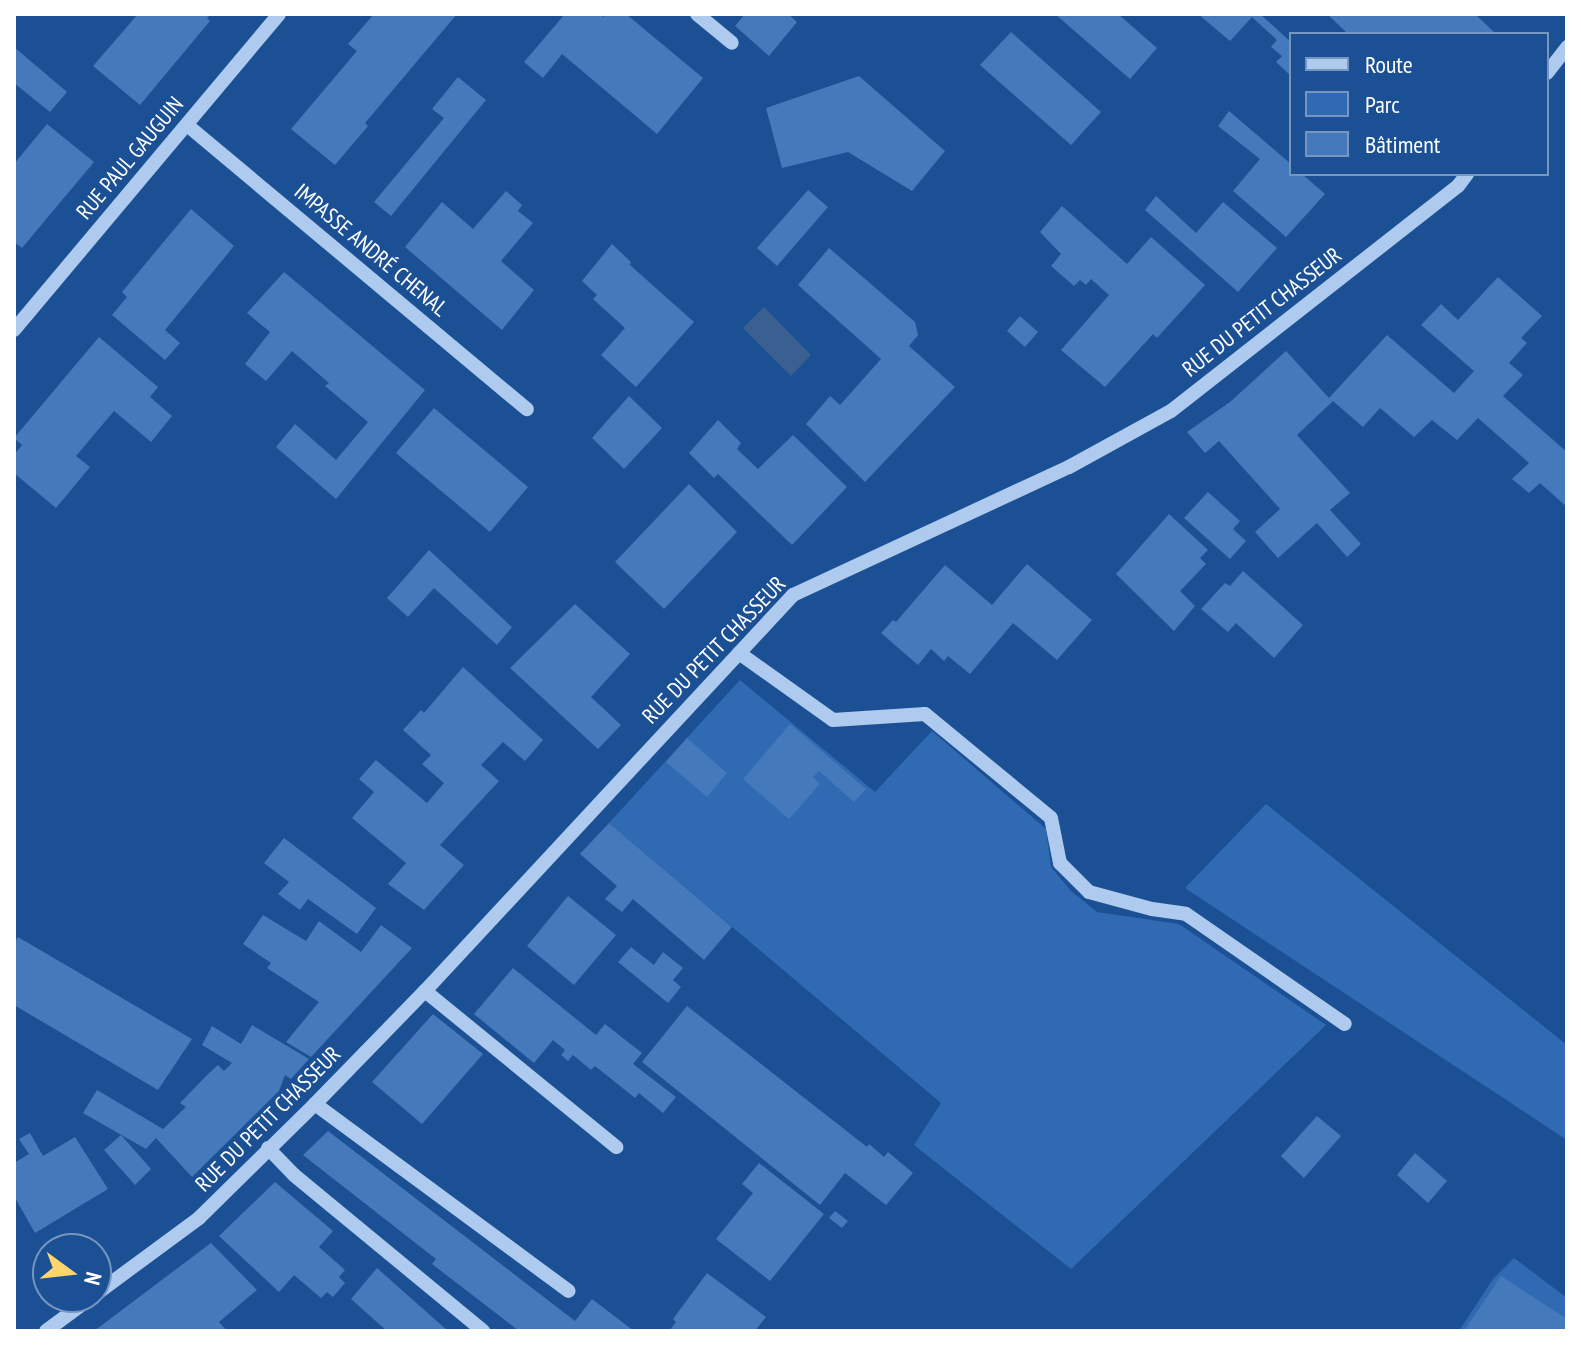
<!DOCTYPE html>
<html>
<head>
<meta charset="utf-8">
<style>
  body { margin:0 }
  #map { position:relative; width:1581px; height:1345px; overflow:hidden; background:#1b5095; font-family:"PT Sans Narrow",sans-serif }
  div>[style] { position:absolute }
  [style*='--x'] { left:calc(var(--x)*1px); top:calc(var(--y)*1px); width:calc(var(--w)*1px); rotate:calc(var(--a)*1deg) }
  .green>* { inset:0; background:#2f6ab3 }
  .water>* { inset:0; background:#3a6092 }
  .building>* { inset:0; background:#4479bc }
  .minor>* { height:14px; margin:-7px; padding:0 7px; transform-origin:7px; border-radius:7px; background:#aecbef }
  span { translate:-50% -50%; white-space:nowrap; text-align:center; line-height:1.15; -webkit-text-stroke:7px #1b5095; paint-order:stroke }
  .street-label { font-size:22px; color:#fff }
  .frame { position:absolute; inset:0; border:16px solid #fff; pointer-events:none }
  .legend { position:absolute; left:1289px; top:32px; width:260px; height:144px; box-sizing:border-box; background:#1b5095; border:2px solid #7696bf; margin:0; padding:10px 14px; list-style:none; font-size:24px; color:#fff }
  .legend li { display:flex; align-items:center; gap:16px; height:40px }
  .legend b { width:40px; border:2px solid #7696bf }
  .north { position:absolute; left:32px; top:1233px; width:80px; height:80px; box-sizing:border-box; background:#1b5095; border:2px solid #7696bf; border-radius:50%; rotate:105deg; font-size:22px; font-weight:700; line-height:32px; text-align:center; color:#fff }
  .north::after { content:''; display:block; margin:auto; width:28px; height:36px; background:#ffd56c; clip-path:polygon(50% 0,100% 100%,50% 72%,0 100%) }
</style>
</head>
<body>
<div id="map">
  <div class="green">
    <i style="clip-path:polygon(740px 680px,875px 792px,932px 731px,1046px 829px,1051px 867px,1071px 891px,1097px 912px,1179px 924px,1326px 1025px,1071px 1269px,914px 1145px,941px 1103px,609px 823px)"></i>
    <i style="clip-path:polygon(1266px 804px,1567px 1045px,1567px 1140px,1185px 888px)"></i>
    <i style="clip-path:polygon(1514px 1258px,1567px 1298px,1567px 1331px,1459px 1331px,1493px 1279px)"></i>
  </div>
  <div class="water">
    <i style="clip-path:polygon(764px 307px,811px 355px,791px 376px,743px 328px)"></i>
  </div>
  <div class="building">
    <i style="clip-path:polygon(138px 14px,211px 14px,207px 18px,210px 21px,140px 105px,93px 66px)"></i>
    <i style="clip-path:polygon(374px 14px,457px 14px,365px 123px,368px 126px,335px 165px,291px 129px,357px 51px,348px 44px)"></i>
    <i style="clip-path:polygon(565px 14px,600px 14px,603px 17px,606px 14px,626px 14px,703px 78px,657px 134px,562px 54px,543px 78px,524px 62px)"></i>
    <i style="clip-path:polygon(745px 14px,788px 14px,797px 22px,769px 56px,735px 26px)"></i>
    <i style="clip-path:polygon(1055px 14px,1118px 14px,1157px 48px,1130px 79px)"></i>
    <i style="clip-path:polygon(1198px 14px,1260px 14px,1291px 42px,1291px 76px,1276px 62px,1282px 56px,1271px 47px,1277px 40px,1252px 17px,1230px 41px)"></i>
    <i style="clip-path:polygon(1327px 14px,1475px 14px,1494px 32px,1348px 34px)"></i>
    <i style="clip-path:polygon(1011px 32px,1101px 112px,1071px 145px,980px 65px)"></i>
    <i style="clip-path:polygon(14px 47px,67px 92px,50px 112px,14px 83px)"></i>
    <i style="clip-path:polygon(859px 76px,945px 151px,912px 191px,848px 152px,782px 168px,766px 108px)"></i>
    <i style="clip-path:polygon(458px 77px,486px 100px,391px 216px,374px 202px,444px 118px,432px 109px)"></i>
    <i style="clip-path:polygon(1229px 111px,1291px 164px,1291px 174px,1302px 174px,1325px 194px,1286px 237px,1233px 191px,1260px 159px,1218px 126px)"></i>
    <i style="clip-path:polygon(47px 124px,94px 162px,22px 248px,14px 242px,14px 164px)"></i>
    <i style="clip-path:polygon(808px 190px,828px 207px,777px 266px,757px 248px)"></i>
    <i style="clip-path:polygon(506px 191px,522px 205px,518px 211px,533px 223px,501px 261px,534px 290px,502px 330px,405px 247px,442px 202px,473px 229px)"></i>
    <i style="clip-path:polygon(1156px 196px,1196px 233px,1223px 202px,1277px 248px,1238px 292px,1145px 210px)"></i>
    <i style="clip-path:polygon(1062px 206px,1127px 264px,1151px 237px,1205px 285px,1157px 338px,1153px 334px,1105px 387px,1061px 350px,1109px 295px,1091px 279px,1086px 285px,1080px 280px,1074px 286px,1051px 266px,1061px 254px,1040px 232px)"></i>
    <i style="clip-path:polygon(191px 209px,234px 246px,165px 330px,180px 343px,165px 360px,112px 315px,127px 297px,122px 292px)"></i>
    <i style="clip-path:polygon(612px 244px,631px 262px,630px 265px,694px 322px,636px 387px,601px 355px,625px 328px,593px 299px,597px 295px,582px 281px)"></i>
    <i style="clip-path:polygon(829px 248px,915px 322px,918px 335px,909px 346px,955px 387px,865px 482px,806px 424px,830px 396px,840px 405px,881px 359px,798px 285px)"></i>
    <i style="clip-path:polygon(284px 272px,425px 390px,336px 499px,276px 447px,295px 424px,336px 460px,368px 422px,325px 386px,329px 383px,292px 351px,266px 381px,245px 364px,270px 332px,247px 313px)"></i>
    <i style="clip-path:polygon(1498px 277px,1542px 316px,1521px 338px,1527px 343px,1509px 363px,1523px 375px,1503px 396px,1567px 452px,1567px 507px,1540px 483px,1529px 493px,1512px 479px,1529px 463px,1478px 418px,1457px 440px,1432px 420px,1414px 437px,1380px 408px,1363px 427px,1333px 401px,1297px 435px,1350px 493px,1330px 510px,1361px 544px,1347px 557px,1317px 523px,1278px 558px,1255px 532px,1280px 509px,1219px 441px,1205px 453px,1187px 432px,1230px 402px,1286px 351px,1329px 398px,1387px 335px,1454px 393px,1474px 371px,1421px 325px,1441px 304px,1458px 320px)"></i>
    <i style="clip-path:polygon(1020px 316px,1038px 332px,1025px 347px,1007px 331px)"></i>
    <i style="clip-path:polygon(99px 337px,158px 387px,150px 397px,172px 416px,151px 442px,114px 411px,76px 456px,90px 467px,56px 508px,14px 473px,14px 455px,22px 445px,14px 438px)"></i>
    <i style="clip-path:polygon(629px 396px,662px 428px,624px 469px,592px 438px)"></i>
    <i style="clip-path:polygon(434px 408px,528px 487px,490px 532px,396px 453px)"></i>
    <i style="clip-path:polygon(718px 420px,741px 443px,737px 449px,758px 469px,793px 435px,847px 487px,792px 545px,718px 474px,714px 478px,689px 453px)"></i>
    <i style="clip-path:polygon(689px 484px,737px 532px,664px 609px,615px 562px)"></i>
    <i style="clip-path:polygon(1208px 492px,1240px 521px,1233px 529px,1246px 541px,1230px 559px,1184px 518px)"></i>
    <i style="clip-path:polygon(1169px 514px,1208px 550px,1200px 558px,1206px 564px,1180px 591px,1195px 606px,1174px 631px,1116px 574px)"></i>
    <i style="clip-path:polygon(429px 550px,512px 627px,497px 645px,434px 588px,408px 617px,387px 598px)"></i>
    <i style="clip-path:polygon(1027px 564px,1092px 620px,1057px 660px,1013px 623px,970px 674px,948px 656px,944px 661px,931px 649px,918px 665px,881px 633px,893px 620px,896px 622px,945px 565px,992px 605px)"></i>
    <i style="clip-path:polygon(1243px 571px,1303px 625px,1274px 658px,1236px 623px,1228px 632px,1201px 609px,1225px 583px,1230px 586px)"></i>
    <i style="clip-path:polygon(575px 604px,630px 654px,591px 697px,621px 725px,598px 749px,510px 668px)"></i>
    <i style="clip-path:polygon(463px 667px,543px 740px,525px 761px,503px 742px,481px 765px,499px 781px,440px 845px,464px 865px,424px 910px,388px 884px,406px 863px,352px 818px,374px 792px,359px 779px,376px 760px,427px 803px,444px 783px,422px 764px,431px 755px,403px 730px,421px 710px,424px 713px)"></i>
    <i style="clip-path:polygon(790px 724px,866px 789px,854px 802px,819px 771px,813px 777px,820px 784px,789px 819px,743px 779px)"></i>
    <i style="clip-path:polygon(687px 738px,727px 773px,707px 797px,666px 762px)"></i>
    <i style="clip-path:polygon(609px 823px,732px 927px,704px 960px,633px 899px,622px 912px,605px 899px,617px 886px,580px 854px)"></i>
    <i style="clip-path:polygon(284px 838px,376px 908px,357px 934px,308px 899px,300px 910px,278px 894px,289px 882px,264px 863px)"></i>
    <i style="clip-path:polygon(568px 896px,616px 935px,574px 985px,527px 946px)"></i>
    <i style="clip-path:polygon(263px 915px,306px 941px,319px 921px,361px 952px,381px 925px,412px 948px,311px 1057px,286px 1042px,319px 1002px,267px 968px,271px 963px,243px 944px)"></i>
    <i style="clip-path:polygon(18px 937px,192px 1039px,158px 1090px,14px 1005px,14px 944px)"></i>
    <i style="clip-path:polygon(631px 947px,654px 965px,663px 952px,683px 968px,673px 980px,681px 987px,668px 1003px,618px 962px)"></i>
    <i style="clip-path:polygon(513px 968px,596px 1035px,605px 1024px,642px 1053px,633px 1064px,676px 1097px,663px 1113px,639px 1093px,635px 1098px,595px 1066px,591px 1070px,573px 1055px,568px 1061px,561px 1055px,565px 1050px,553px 1040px,534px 1063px,474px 1014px)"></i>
    <i style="clip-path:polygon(687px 1006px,867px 1147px,869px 1144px,884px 1157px,888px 1152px,913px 1173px,886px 1205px,845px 1173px,820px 1205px,642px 1062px)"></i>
    <i style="clip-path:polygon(433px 1014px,483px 1054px,422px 1124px,372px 1082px)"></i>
    <i style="clip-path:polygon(252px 1025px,309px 1059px,291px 1079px,285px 1075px,279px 1091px,192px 1177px,156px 1138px,146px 1149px,83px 1113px,97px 1090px,163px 1129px,186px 1107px,180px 1103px,207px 1075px,218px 1065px,224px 1071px,232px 1063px,202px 1045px,212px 1026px,241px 1044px)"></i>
    <i style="clip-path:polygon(1317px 1116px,1341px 1136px,1304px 1178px,1281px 1156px)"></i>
    <i style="clip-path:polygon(328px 1131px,575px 1321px,592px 1299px,634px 1331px,519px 1331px,432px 1264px,436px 1259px,303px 1155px)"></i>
    <i style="clip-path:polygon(30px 1133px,43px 1156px,75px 1137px,108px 1189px,35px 1233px,14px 1196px,14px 1163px,29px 1154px,19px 1139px)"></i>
    <i style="clip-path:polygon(121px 1135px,151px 1169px,135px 1185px,104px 1150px)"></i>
    <i style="clip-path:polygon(1415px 1153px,1447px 1181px,1428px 1203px,1397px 1175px)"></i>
    <i style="clip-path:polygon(759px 1163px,824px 1214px,770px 1281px,716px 1239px,753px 1193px,742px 1184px)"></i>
    <i style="clip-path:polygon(275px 1182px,333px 1231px,319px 1247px,345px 1270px,339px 1277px,345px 1283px,333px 1297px,327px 1292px,321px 1298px,294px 1275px,279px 1292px,219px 1236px)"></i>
    <i style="clip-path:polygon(835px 1211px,848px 1221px,842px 1228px,829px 1218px)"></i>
    <i style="clip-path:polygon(211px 1243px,257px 1290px,219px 1322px,227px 1331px,94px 1331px)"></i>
    <i style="clip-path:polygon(377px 1268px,448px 1331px,387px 1331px,351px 1299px)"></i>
    <i style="clip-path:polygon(707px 1273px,766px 1317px,755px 1331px,669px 1331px,676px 1322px,673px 1319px)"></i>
    <i style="clip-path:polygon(1501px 1276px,1567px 1319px,1567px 1331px,1464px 1331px)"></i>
  </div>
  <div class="minor">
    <i style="--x:697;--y:14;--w:45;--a:39.6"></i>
    <i style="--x:1547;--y:73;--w:33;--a:-52"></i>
    <i style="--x:187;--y:125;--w:443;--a:39.9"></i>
    <i style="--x:14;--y:330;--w:412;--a:-50"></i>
    <i style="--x:739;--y:653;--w:115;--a:35.5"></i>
    <i style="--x:833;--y:720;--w:92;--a:-3.7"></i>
    <i style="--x:925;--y:714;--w:163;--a:39.5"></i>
    <i style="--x:1051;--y:818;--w:46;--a:78.7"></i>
    <i style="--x:1060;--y:863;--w:41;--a:45"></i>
    <i style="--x:1089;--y:892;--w:65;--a:15.1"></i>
    <i style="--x:1152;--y:909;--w:34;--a:8"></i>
    <i style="--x:1186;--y:914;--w:193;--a:34.7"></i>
    <i style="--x:425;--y:991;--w:247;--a:39.2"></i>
    <i style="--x:315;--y:1104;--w:315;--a:36.4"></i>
    <i style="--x:268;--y:1148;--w:37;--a:46"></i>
    <i style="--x:294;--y:1175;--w:245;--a:39.5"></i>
    <i style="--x:96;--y:1294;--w:128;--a:-36.4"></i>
    <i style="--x:199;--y:1218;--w:163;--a:-44.5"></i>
    <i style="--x:315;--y:1104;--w:158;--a:-45.8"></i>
    <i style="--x:425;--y:991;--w:541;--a:-47.1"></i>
    <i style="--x:793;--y:595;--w:304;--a:-24.9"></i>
    <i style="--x:1069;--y:467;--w:116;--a:-28.8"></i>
    <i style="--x:1171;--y:411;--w:365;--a:-38.1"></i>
    <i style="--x:1458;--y:186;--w:15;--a:-53"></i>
    <i style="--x:46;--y:1331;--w:57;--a:-36.5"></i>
  </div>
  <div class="street-label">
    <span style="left:130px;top:158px;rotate:-50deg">RUE PAUL GAUGUIN</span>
    <span style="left:371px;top:250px;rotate:40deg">IMPASSE ANDRÉ CHENAL</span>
    <span style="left:1262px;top:312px;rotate:-38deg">RUE DU PETIT CHASSEUR</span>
    <span style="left:714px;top:650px;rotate:-46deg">RUE DU PETIT CHASSEUR</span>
    <span style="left:268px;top:1119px;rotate:-45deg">RUE DU PETIT CHASSEUR</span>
  </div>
  <div class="frame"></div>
  <ul class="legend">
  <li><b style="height:10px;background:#aecbef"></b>Route</li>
  <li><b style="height:22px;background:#2f6ab3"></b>Parc</li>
  <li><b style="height:22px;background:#4479bc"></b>Bâtiment</li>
  </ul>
  <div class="north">N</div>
</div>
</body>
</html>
